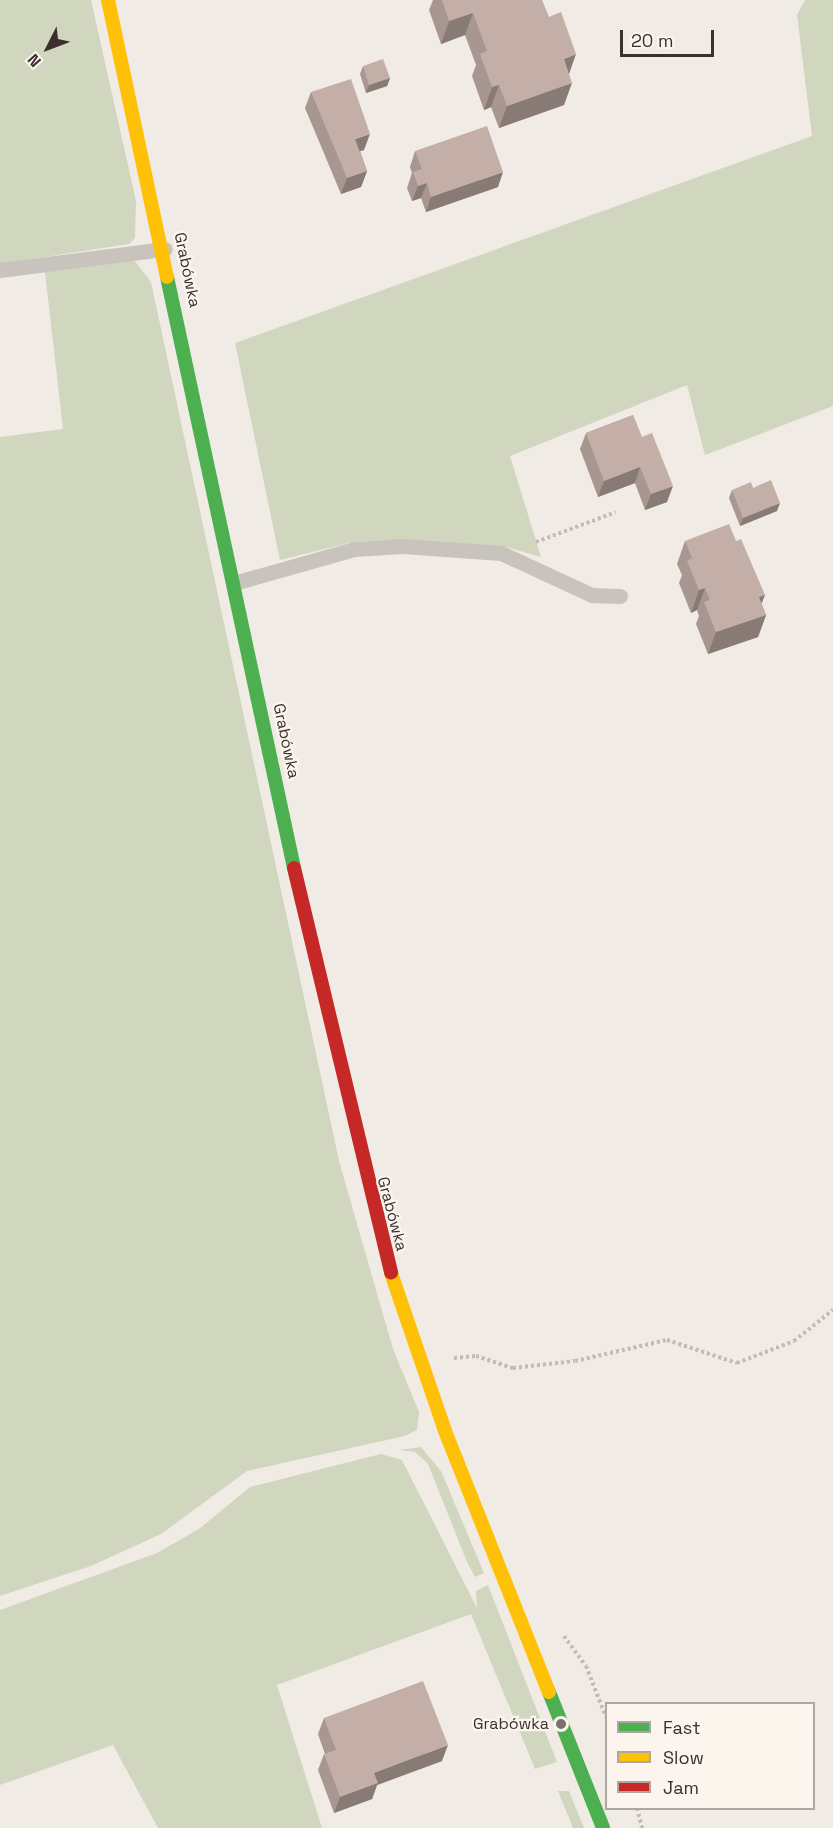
<!DOCTYPE html>
<html>
<head>
<meta charset="utf-8">
<style>
  body { margin:0 }
  #map { position:relative; width:833px; height:1828px; overflow:hidden; background:#f0ebe5; font-family:"Space Grotesk",sans-serif }
  div>[style] { position:absolute }
  [style*='--x'] { left:calc(var(--x)*1px); top:calc(var(--y)*1px); width:calc(var(--w)*1px); rotate:calc(var(--a)*1deg) }
  .green>* { inset:0; background:#d1d6bf }
  .path>* { height:4px; margin-top:-2px; transform-origin:0; background:repeating-linear-gradient(90deg,#c2bbb6 0 3px,transparent 0 6px) }
  .lane>* { height:15px; margin:-7.5px; padding:0 7.5px; transform-origin:7.5px; border-radius:7.5px; background:#c9c3be }
  .fast>* { height:14px; margin:-7px; padding:0 7px; transform-origin:7px; border-radius:7px; background:#4caf50 }
  .slow>* { height:14px; margin:-7px; padding:0 7px; transform-origin:7px; border-radius:7px; background:#ffc107 }
  .jam>* { height:14px; margin:-7px; padding:0 7px; transform-origin:7px; border-radius:7px; background:#c62828 }
  .wall>* { inset:0; background:#a89690 }
  .shaded-wall>* { inset:0; background:#887a75 }
  .building>* { inset:0; background:#c3afa7 }
  .dots>* { width:16px; height:16px; translate:-50% -50%; box-sizing:border-box; border:3px solid #fbf5ee; border-radius:50% }
  span { translate:-50% -50%; white-space:nowrap; text-align:center; line-height:1.15; -webkit-text-stroke:4.5px #fbf5ee; paint-order:stroke }
  .street-label { font-size:16px; color:#3b302b }
  .poi-label { font-size:16px; color:#3b302b }
  .right { translate:-100% -50%; text-align:right }
  .legend { position:absolute; left:605px; top:1702px; width:210px; height:108px; box-sizing:border-box; background:#fbf5ee; border:2px solid #aea6a0; margin:0; padding:8px 10px; list-style:none; font-size:18px; color:#3b302b }
  .legend li { display:flex; align-items:center; gap:12px; height:30px }
  .legend b { width:30px; border:2px solid #aea6a0 }
  .north { position:absolute; left:18px; top:18px; width:60px; height:60px; -webkit-text-stroke:4px #fbf5ee; paint-order:stroke; rotate:228deg; font-size:16px; font-weight:700; line-height:24px; text-align:center; color:#3b302b }
  .north::after { content:''; display:block; margin:auto; width:21px; height:27px; background:#3b302b; clip-path:polygon(50% 0,100% 100%,50% 72%,0 100%) }
  .scale { position:absolute; left:620px; top:30px; width:94px; height:27px; box-sizing:border-box; border:3px solid #3b302b; border-top:0; padding-left:8px; font-size:18px; line-height:21px; white-space:nowrap; color:#3b302b; -webkit-text-stroke:4px #fbf5ee; paint-order:stroke }
</style>
</head>
<body>
<div id="map">
  <div class="green">
    <i style="clip-path:polygon(0 0,91px 0,136px 201px,135px 238px,129px 244px,0 264px)"></i>
    <i style="clip-path:polygon(805px 0,833px 0,833px 406px,705px 455px,687px 385px,510px 456px,541px 557px,506px 547px,387px 540px,353px 542px,280px 560px,235px 343px,812px 136px,797px 15px)"></i>
    <i style="clip-path:polygon(134px 260px,151px 282px,339px 1161px,393px 1349px,419px 1412px,417px 1430px,405px 1436px,247px 1471px,161px 1534px,91px 1566px,0 1596px,0 437px,63px 429px,45px 272px)"></i>
    <i style="clip-path:polygon(421px 1447px,441px 1471px,484px 1573px,475px 1577px,467px 1562px,428px 1464px,415px 1452px,399px 1450px)"></i>
    <i style="clip-path:polygon(381px 1454px,402px 1460px,477px 1608px,476px 1591px,488px 1585px,557px 1762px,535px 1769px,471px 1614px,277px 1685px,322px 1828px,158px 1828px,113px 1745px,0 1785px,0 1610px,157px 1553px,199px 1529px,250px 1487px)"></i>
    <i style="clip-path:polygon(558px 1791px,569px 1791px,584px 1828px,573px 1828px)"></i>
  </div>
  <div class="path">
    <i style="--x:536;--y:542;--w:85;--a:-20.6"></i>
    <i style="--x:454;--y:1358;--w:22;--a:-5"></i>
    <i style="--x:476;--y:1356;--w:39;--a:18"></i>
    <i style="--x:513;--y:1368;--w:62;--a:-6.4"></i>
    <i style="--x:575;--y:1361;--w:94;--a:-12.9"></i>
    <i style="--x:667;--y:1340;--w:74;--a:18.2"></i>
    <i style="--x:737;--y:1363;--w:61;--a:-21.1"></i>
    <i style="--x:794;--y:1341;--w:50;--a:-38.5"></i>
    <i style="--x:564;--y:1636;--w:37;--a:54"></i>
    <i style="--x:586;--y:1666;--w:55;--a:68.6"></i>
    <i style="--x:637;--y:1808;--w:21;--a:76"></i>
  </div>
  <div class="lane">
    <i style="--x:0;--y:270;--w:166;--a:-7.3"></i>
    <i style="--x:234;--y:583;--w:125;--a:-15.8"></i>
    <i style="--x:354;--y:549;--w:48;--a:-3.6"></i>
    <i style="--x:402;--y:546;--w:99;--a:4"></i>
    <i style="--x:501;--y:553;--w:100;--a:24.8"></i>
    <i style="--x:592;--y:595;--w:28;--a:2"></i>
  </div>
  <div class="fast">
    <i style="--x:167;--y:277;--w:604;--a:77.87"></i>
    <i style="--x:549;--y:1692;--w:146;--a:68.3"></i>
  </div>
  <div class="slow">
    <i style="--x:108;--y:0;--w:283;--a:78"></i>
    <i style="--x:391;--y:1273;--w:167;--a:71.1"></i>
    <i style="--x:445;--y:1431;--w:281;--a:68.3"></i>
  </div>
  <div class="jam">
    <i style="--x:294;--y:868;--w:416;--a:76.5"></i>
  </div>
  <div class="wall">
    <i style="clip-path:polygon(433px 0,542px 0,569px 74px,564px 105px,499px 128px,491px 107px,484px 110px,472px 76px,476px 65px,465px 35px,441px 44px,429px 10px)"></i>
    <i style="clip-path:polygon(363px 66px,390px 78px,387px 86px,366px 93px,360px 74px)"></i>
    <i style="clip-path:polygon(311px 92px,364px 150px,360px 151px,367px 171px,361px 187px,341px 194px,305px 108px)"></i>
    <i style="clip-path:polygon(415px 151px,498px 187px,426px 212px,421px 198px,412px 201px,407px 188px,412px 173px,410px 167px)"></i>
    <i style="clip-path:polygon(633px 415px,667px 502px,645px 510px,635px 483px,598px 497px,580px 449px,586px 433px)"></i>
    <i style="clip-path:polygon(753px 488px,777px 511px,740px 526px,729px 498px,732px 490px)"></i>
    <i style="clip-path:polygon(685px 541px,765px 595px,761px 603px,766px 615px,758px 637px,708px 654px,696px 624px,699px 616px,697px 610px,691px 613px,679px 583px,682px 575px,677px 564px)"></i>
    <i style="clip-path:polygon(324px 1718px,442px 1761px,377px 1785px,372px 1799px,334px 1813px,318px 1770px,324px 1754px,325px 1754px,318px 1734px)"></i>
  </div>
  <div class="shaded-wall">
    <i style="clip-path:polygon(473px 13px,465px 35px,441px 44px,449px 21px)"></i>
    <i style="clip-path:polygon(576px 54px,568px 77px,564px 59px)"></i>
    <i style="clip-path:polygon(390px 78px,387px 86px,366px 93px,369px 85px)"></i>
    <i style="clip-path:polygon(572px 83px,564px 105px,499px 128px,507px 106px)"></i>
    <i style="clip-path:polygon(499px 85px,491px 107px,484px 110px,492px 87px)"></i>
    <i style="clip-path:polygon(370px 134px,364px 150px,350px 154px,355px 139px)"></i>
    <i style="clip-path:polygon(367px 171px,361px 187px,341px 194px,347px 178px)"></i>
    <i style="clip-path:polygon(503px 172px,498px 187px,426px 212px,431px 197px)"></i>
    <i style="clip-path:polygon(427px 183px,421px 198px,412px 201px,418px 186px)"></i>
    <i style="clip-path:polygon(640px 467px,635px 483px,598px 497px,604px 481px)"></i>
    <i style="clip-path:polygon(673px 486px,667px 502px,645px 510px,651px 494px)"></i>
    <i style="clip-path:polygon(780px 503px,777px 511px,740px 526px,743px 518px)"></i>
    <i style="clip-path:polygon(705px 588px,697px 610px,691px 613px,699px 590px)"></i>
    <i style="clip-path:polygon(765px 595px,756px 617px,759px 597px)"></i>
    <i style="clip-path:polygon(766px 615px,758px 637px,708px 654px,716px 632px)"></i>
    <i style="clip-path:polygon(448px 1745px,442px 1761px,377px 1785px,372px 1799px,334px 1813px,340px 1797px,374px 1773px)"></i>
  </div>
  <div class="building">
    <i style="clip-path:polygon(442px 0,542px 0,549px 17px,561px 12px,576px 54px,564px 59px,572px 83px,507px 106px,499px 85px,492px 87px,480px 54px,487px 51px,473px 13px,449px 21px)"></i>
    <i style="clip-path:polygon(383px 59px,390px 78px,369px 85px,363px 66px)"></i>
    <i style="clip-path:polygon(351px 79px,370px 134px,355px 139px,367px 171px,347px 178px,311px 92px)"></i>
    <i style="clip-path:polygon(487px 126px,503px 172px,431px 197px,427px 183px,418px 186px,413px 172px,422px 169px,415px 151px)"></i>
    <i style="clip-path:polygon(633px 415px,642px 437px,652px 433px,673px 486px,651px 494px,640px 467px,604px 481px,586px 433px)"></i>
    <i style="clip-path:polygon(771px 480px,780px 503px,743px 518px,732px 490px,751px 482px,753px 488px)"></i>
    <i style="clip-path:polygon(729px 524px,736px 541px,741px 539px,765px 595px,759px 597px,766px 615px,716px 632px,704px 602px,710px 600px,705px 588px,699px 590px,687px 561px,692px 558px,685px 541px)"></i>
    <i style="clip-path:polygon(423px 1681px,448px 1745px,374px 1773px,378px 1783px,340px 1797px,324px 1754px,336px 1750px,324px 1718px)"></i>
  </div>
  <div class="dots">
    <i style="left:561px;top:1724px;background:#7a716c"></i>
  </div>
  <div class="street-label">
    <span style="left:187px;top:270px;rotate:78deg">Grabówka</span>
    <span style="left:286px;top:741px;rotate:78deg">Grabówka</span>
    <span style="left:392px;top:1214px;rotate:75deg">Grabówka</span>
  </div>
  <div class="poi-label">
    <span class="right" style="left:549px;top:1724px">Grabówka</span>
  </div>
  <ul class="legend">
  <li><b style="height:8px;background:#4caf50"></b>Fast</li>
  <li><b style="height:8px;background:#ffc107"></b>Slow</li>
  <li><b style="height:8px;background:#c62828"></b>Jam</li>
  </ul>
  <div class="north">N</div>
  <div class="scale">20 m</div>
</div>
</body>
</html>
